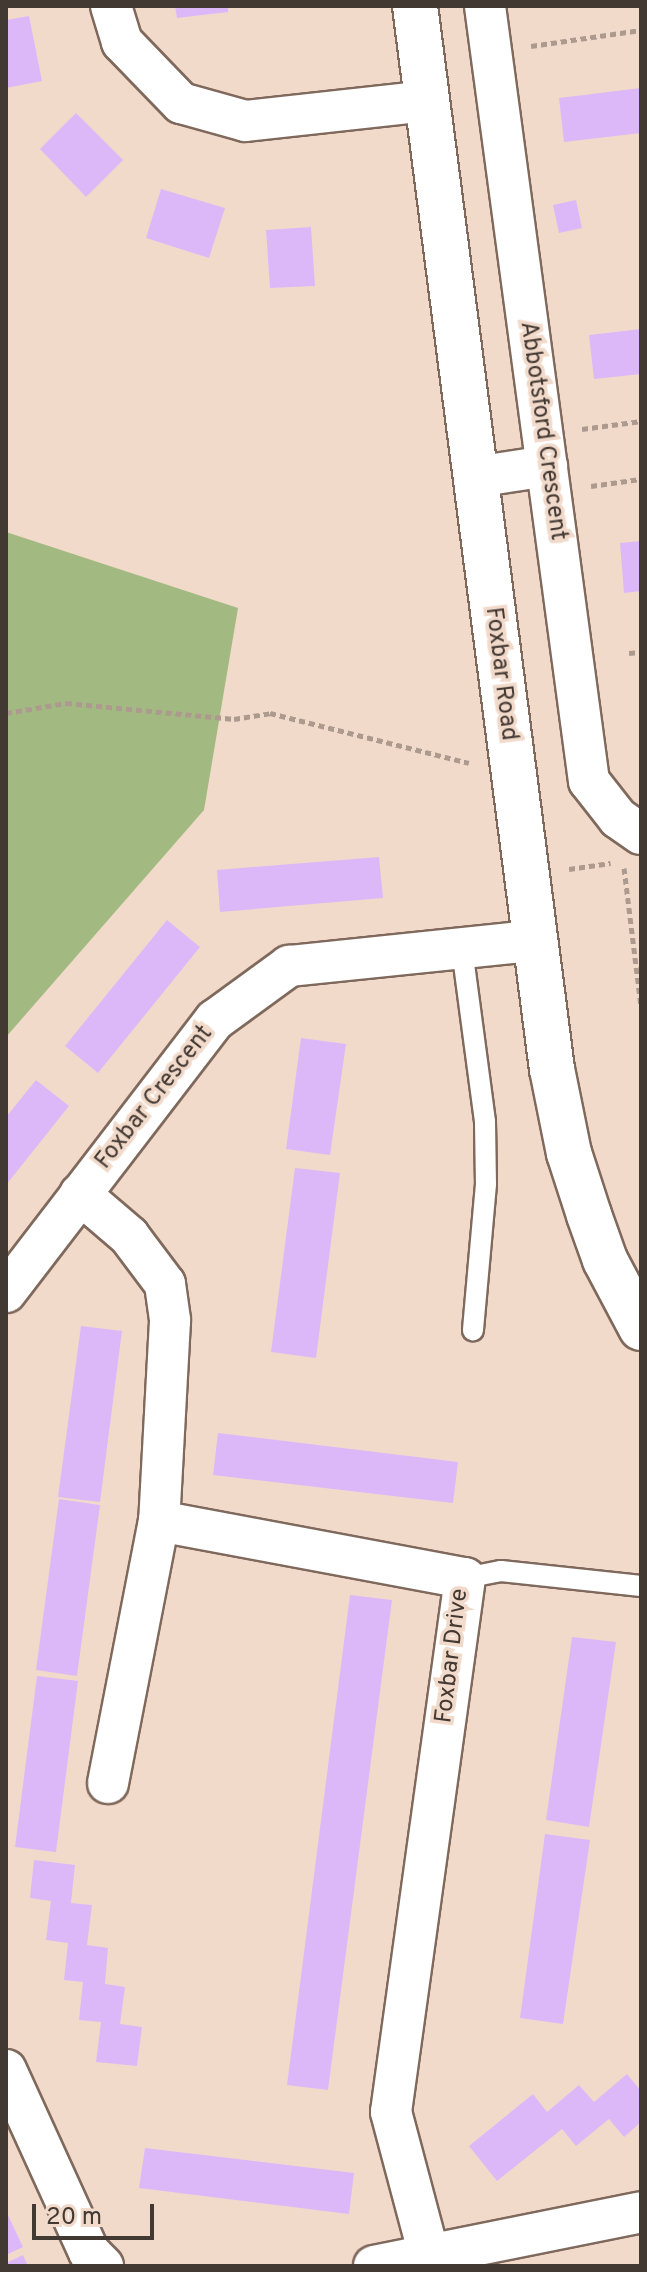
<!DOCTYPE html>
<html>
<head>
<meta charset="utf-8">
<style>
  body { margin:0 }
  #map { position:relative; width:647px; height:2272px; overflow:hidden; background:#f2dacb; font-family:Overpass,sans-serif }
  div>[style] { position:absolute }
  [style*='--x'] { left:calc(var(--x)*1px); top:calc(var(--y)*1px); width:calc(var(--w)*1px); rotate:calc(var(--a)*1deg) }
  .green>* { inset:0; background:#a2ba81 }
  .building>* { inset:0; background:#ddb8f8 }
  .path>* { height:5px; margin-top:-2.5px; transform-origin:0; background:repeating-linear-gradient(90deg,#ad9a8f 0 6px,transparent 0 10px) }
  .roads { filter:drop-shadow(2px 0 #7f695c) drop-shadow(-2px 0 #7f695c) drop-shadow(0 2px #7f695c) drop-shadow(0 -2px #7f695c) }
  .service>* { height:20px; margin:-10px; padding:0 10px; transform-origin:10px; border-radius:10px; background:#fff }
  .minor>* { height:40px; margin:-20px; padding:0 20px; transform-origin:20px; border-radius:20px; background:#fff }
  .tertiary>* { height:44px; margin:-22px; padding:0 22px; transform-origin:22px; border-radius:22px; background:#fff }
  span { translate:-50% -50%; white-space:nowrap; text-align:center; line-height:1.15; -webkit-text-stroke:7px #f2dacb; paint-order:stroke }
  .street-label { font-size:24px; color:#433933 }
  .frame { position:absolute; inset:0; border:8px solid #433933; pointer-events:none }
  .scale { position:absolute; left:32px; top:2204px; width:122px; height:36px; box-sizing:border-box; border:4px solid #433933; border-top:0; padding-left:10px; font-size:24px; line-height:28px; white-space:nowrap; color:#433933; -webkit-text-stroke:6px #f2dacb; paint-order:stroke }
</style>
</head>
<body>
<div id="map">
  <div class="green">
    <i style="clip-path:polygon(6px 532px,238px 608px,204px 810px,6px 1037px)"></i>
  </div>
  <div class="building">
    <i style="clip-path:polygon(175px 6px,228px 6px,228px 12px,177px 18px)"></i>
    <i style="clip-path:polygon(29px 16px,42px 81px,6px 88px,6px 20px)"></i>
    <i style="clip-path:polygon(641px 88px,641px 133px,564px 142px,559px 98px)"></i>
    <i style="clip-path:polygon(76px 113px,123px 160px,86px 197px,40px 149px)"></i>
    <i style="clip-path:polygon(161px 189px,225px 208px,209px 258px,146px 238px)"></i>
    <i style="clip-path:polygon(576px 200px,582px 228px,559px 233px,553px 205px)"></i>
    <i style="clip-path:polygon(311px 227px,315px 286px,270px 288px,266px 230px)"></i>
    <i style="clip-path:polygon(641px 329px,641px 374px,594px 379px,589px 335px)"></i>
    <i style="clip-path:polygon(641px 541px,641px 591px,624px 593px,620px 543px)"></i>
    <i style="clip-path:polygon(379px 857px,383px 898px,220px 912px,217px 870px)"></i>
    <i style="clip-path:polygon(167px 920px,200px 947px,98px 1073px,65px 1046px)"></i>
    <i style="clip-path:polygon(301px 1038px,346px 1044px,330px 1155px,286px 1149px)"></i>
    <i style="clip-path:polygon(36px 1080px,69px 1106px,6px 1185px,6px 1117px)"></i>
    <i style="clip-path:polygon(295px 1168px,340px 1173px,316px 1358px,271px 1352px)"></i>
    <i style="clip-path:polygon(81px 1326px,122px 1331px,100px 1502px,58px 1497px)"></i>
    <i style="clip-path:polygon(218px 1433px,458px 1462px,453px 1503px,213px 1475px)"></i>
    <i style="clip-path:polygon(59px 1499px,100px 1505px,77px 1676px,36px 1670px)"></i>
    <i style="clip-path:polygon(350px 1595px,392px 1600px,328px 2090px,287px 2085px)"></i>
    <i style="clip-path:polygon(572px 1637px,616px 1642px,589px 1827px,546px 1820px)"></i>
    <i style="clip-path:polygon(37px 1676px,78px 1681px,56px 1852px,15px 1847px)"></i>
    <i style="clip-path:polygon(545px 1834px,590px 1840px,563px 2024px,520px 2018px)"></i>
    <i style="clip-path:polygon(34px 1860px,75px 1865px,71px 1903px,92px 1905px,87px 1945px,108px 1948px,105px 1984px,125px 1987px,120px 2024px,142px 2027px,137px 2066px,96px 2062px,101px 2022px,79px 2020px,83px 1982px,64px 1980px,68px 1943px,46px 1940px,51px 1901px,30px 1898px)"></i>
    <i style="clip-path:polygon(627px 2074px,641px 2091px,641px 2122px,624px 2137px,609px 2119px,576px 2146px,562px 2129px,497px 2181px,469px 2146px,533px 2094px,547px 2112px,579px 2085px,594px 2102px)"></i>
    <i style="clip-path:polygon(145px 2148px,354px 2173px,349px 2214px,139px 2188px)"></i>
    <i style="clip-path:polygon(6px 2211px,23px 2247px,6px 2255px)"></i>
    <i style="clip-path:polygon(23px 2255px,28px 2266px,6px 2266px,6px 2263px)"></i>
  </div>
  <div class="path">
    <i style="--x:531;--y:46;--w:111;--a:-8.3"></i>
    <i style="--x:582;--y:429;--w:60;--a:-7.7"></i>
    <i style="--x:591;--y:486;--w:50;--a:-8"></i>
    <i style="--x:629;--y:653;--w:12;--a:-5"></i>
    <i style="--x:6;--y:713;--w:61;--a:-9.5"></i>
    <i style="--x:66;--y:703;--w:169;--a:5.4"></i>
    <i style="--x:234;--y:719;--w:36;--a:-9"></i>
    <i style="--x:270;--y:713;--w:205;--a:14.1"></i>
    <i style="--x:624;--y:868;--w:139;--a:83"></i>
    <i style="--x:569;--y:869;--w:42;--a:-8.1"></i>
  </div>
  <div class="roads">
    <div class="service">
      <i style="--x:462;--y:949;--w:175;--a:82.4"></i>
      <i style="--x:485;--y:1122;--w:62;--a:89.1"></i>
      <i style="--x:486;--y:1184;--w:147;--a:95.1"></i>
      <i style="--x:465;--y:1578;--w:37;--a:-11"></i>
      <i style="--x:501;--y:1571;--w:141;--a:6.1"></i>
    </div>
    <div class="minor">
      <i style="--x:111;--y:6;--w:38;--a:73"></i>
      <i style="--x:122;--y:42;--w:85;--a:46"></i>
      <i style="--x:181;--y:103;--w:67;--a:15.5"></i>
      <i style="--x:246;--y:121;--w:182;--a:-6.3"></i>
      <i style="--x:485;--y:6;--w:782;--a:82.36"></i>
      <i style="--x:589;--y:781;--w:47;--a:51.9"></i>
      <i style="--x:618;--y:818;--w:28;--a:35"></i>
      <i style="--x:475;--y:477;--w:73;--a:-8.7"></i>
      <i style="--x:80;--y:1194;--w:65;--a:40.6"></i>
      <i style="--x:129;--y:1236;--w:60;--a:53.1"></i>
      <i style="--x:165;--y:1284;--w:37;--a:82"></i>
      <i style="--x:170;--y:1321;--w:200;--a:93.1"></i>
      <i style="--x:159;--y:1521;--w:311;--a:10.6"></i>
      <i style="--x:465;--y:1578;--w:539;--a:97.89"></i>
      <i style="--x:391;--y:2112;--w:144;--a:75.1"></i>
      <i style="--x:6;--y:1292;--w:343;--a:-52.5"></i>
      <i style="--x:215;--y:1020;--w:92;--a:-36.1"></i>
      <i style="--x:289;--y:966;--w:245;--a:-5.9"></i>
      <i style="--x:108;--y:1783;--w:267;--a:-79"></i>
      <i style="--x:6;--y:2070;--w:200;--a:65.5"></i>
      <i style="--x:89;--y:2252;--w:20;--a:45"></i>
      <i style="--x:374;--y:2266;--w:272;--a:-11.4"></i>
    </div>
    <div class="tertiary">
      <i style="--x:415;--y:6;--w:1072;--a:82.66"></i>
      <i style="--x:552;--y:1069;--w:86;--a:78.6"></i>
      <i style="--x:569;--y:1153;--w:65;--a:72.1"></i>
      <i style="--x:589;--y:1215;--w:48;--a:70.4"></i>
      <i style="--x:605;--y:1260;--w:77;--a:62.1"></i>
    </div>
  </div>
  <div class="street-label">
    <span style="left:542px;top:431px;rotate:82deg">Abbotsford Crescent</span>
    <span style="left:500px;top:674px;rotate:83deg">Foxbar Road</span>
    <span style="left:155px;top:1098px;rotate:-52deg">Foxbar Crescent</span>
    <span style="left:453px;top:1656px;rotate:-83deg">Foxbar Drive</span>
  </div>
  <div class="frame"></div>
  <div class="scale">20 m</div>
</div>
</body>
</html>
